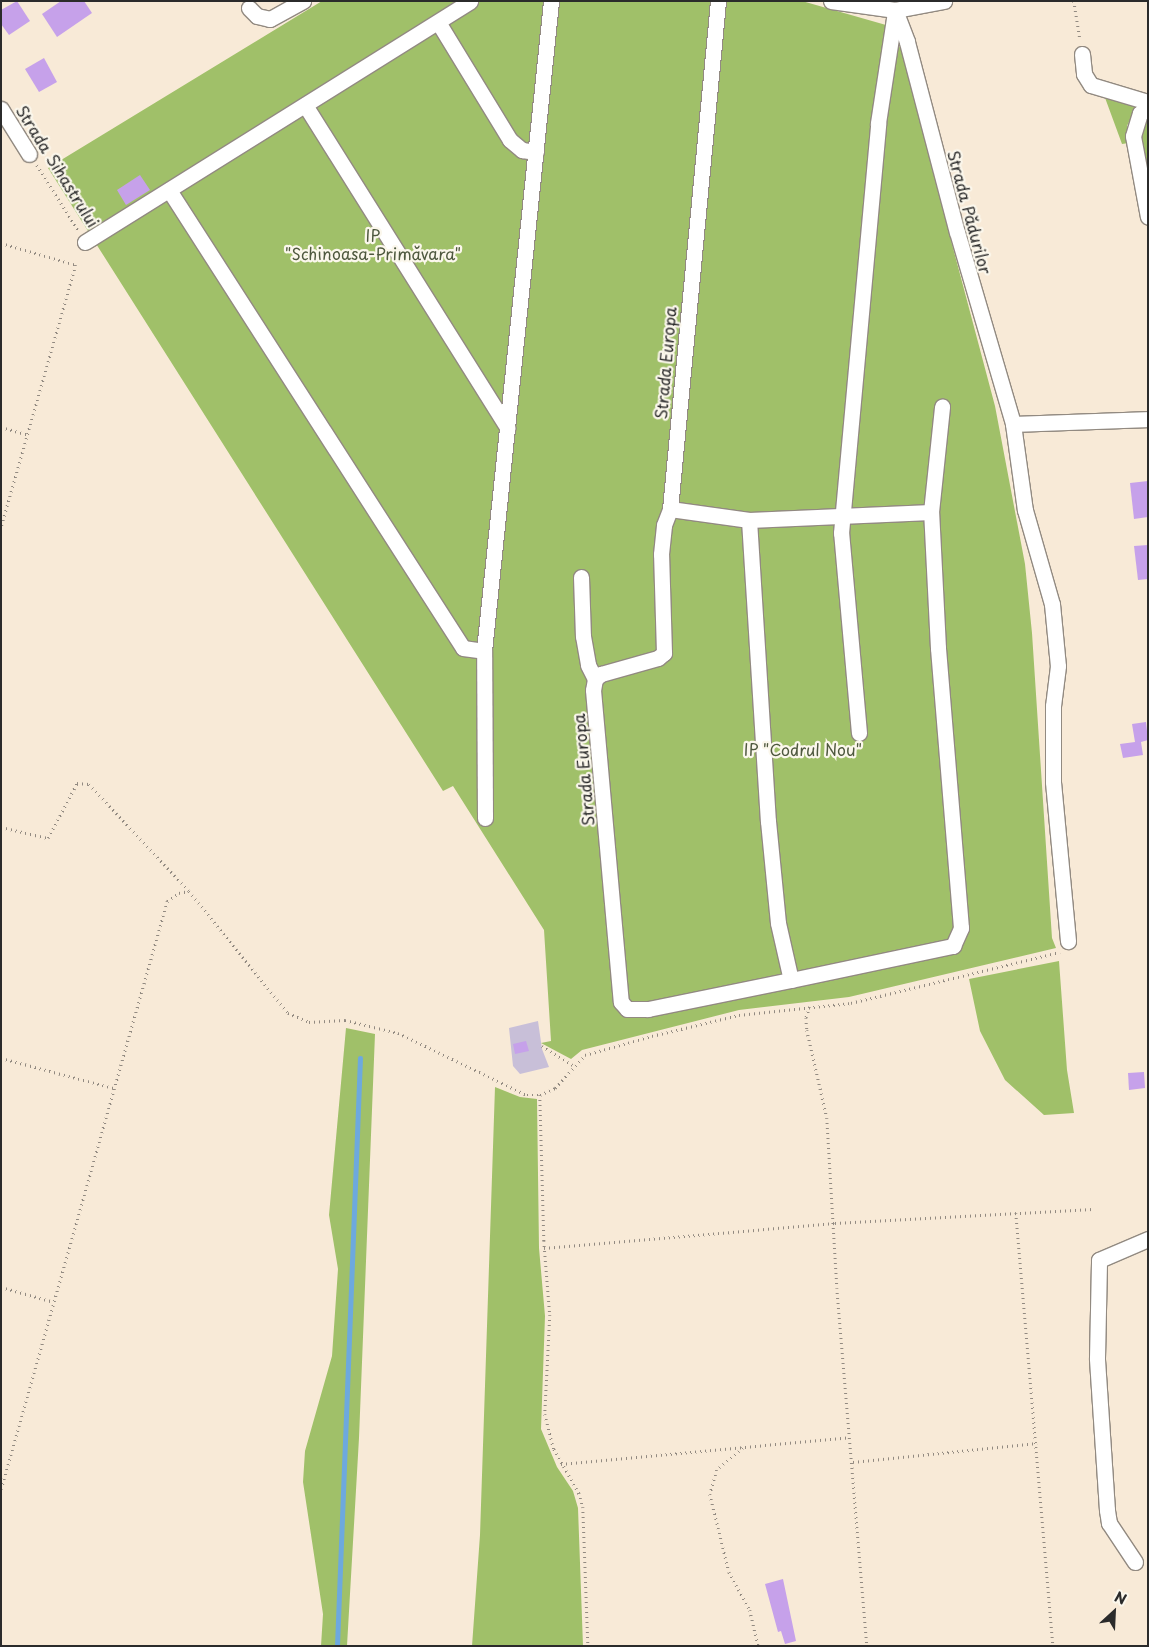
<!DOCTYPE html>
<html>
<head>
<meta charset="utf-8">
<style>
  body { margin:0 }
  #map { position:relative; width:1149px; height:1647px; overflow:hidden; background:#f8ead7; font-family:"Playpen Sans",sans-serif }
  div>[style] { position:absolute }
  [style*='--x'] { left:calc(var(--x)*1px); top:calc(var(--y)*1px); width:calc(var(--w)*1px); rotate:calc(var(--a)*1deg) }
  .industrial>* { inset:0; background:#c8bfd8 }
  .green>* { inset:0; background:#a0c069 }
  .stream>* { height:4.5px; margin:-2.25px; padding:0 2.25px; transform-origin:2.25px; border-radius:2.25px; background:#6da9de }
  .building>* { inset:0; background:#c6a1ea }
  .path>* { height:2.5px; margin-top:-1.25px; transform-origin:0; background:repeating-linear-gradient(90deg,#928a81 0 1px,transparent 0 5px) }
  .roads { filter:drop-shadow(1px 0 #928a81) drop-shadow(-1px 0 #928a81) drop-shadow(0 1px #928a81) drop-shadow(0 -1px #928a81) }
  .minor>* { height:15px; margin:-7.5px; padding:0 7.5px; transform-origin:7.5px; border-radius:7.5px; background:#fff }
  span { translate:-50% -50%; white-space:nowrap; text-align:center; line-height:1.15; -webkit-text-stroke:4.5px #fbf7ec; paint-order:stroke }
  .street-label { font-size:16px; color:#2b2b2b }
  .park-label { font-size:16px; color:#4e583e }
  .frame { position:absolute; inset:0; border:2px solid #2b2b2b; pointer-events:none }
  .north { position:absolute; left:1089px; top:1587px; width:50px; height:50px; -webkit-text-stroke:4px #fbf7ec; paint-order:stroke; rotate:25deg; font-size:14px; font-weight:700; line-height:20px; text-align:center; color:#2b2b2b }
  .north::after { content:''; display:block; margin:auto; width:18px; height:22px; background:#2b2b2b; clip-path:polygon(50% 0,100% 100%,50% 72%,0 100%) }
</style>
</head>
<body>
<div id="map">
  <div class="industrial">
    <i style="clip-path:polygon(538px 1021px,542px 1049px,549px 1067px,520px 1074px,513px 1066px,509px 1028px)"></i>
  </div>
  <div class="green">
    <i style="clip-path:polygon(322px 1px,802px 1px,886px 25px,894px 49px,903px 46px,931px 165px,995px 406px,1025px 564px,1032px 633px,1052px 938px,1056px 948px,849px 997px,739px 1010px,582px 1050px,571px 1059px,541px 1043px,551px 1041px,544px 930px,453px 786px,443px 791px,48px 168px)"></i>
    <i style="clip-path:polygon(1104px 95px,1137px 105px,1127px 126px,1129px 143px,1122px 144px)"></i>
    <i style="clip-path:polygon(1148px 114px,1148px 186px,1139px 140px,1141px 124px)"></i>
    <i style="clip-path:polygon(1059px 961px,1067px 1070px,1074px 1113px,1044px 1115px,1005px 1080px,980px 1031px,969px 979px)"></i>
    <i style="clip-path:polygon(346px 1028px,375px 1034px,359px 1438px,347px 1646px,321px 1646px,323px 1614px,303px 1482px,305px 1451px,332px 1356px,338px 1269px,329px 1215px)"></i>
    <i style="clip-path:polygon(495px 1087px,520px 1097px,537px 1099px,539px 1248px,545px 1316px,541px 1429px,557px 1467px,573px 1491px,578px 1508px,583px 1646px,472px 1646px,480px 1535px)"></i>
  </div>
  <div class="stream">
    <i style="--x:337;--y:1646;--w:588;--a:-87.76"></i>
  </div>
  <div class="building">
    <i style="clip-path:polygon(17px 1px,30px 21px,9px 35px,1px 24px,1px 10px)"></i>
    <i style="clip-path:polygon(61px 1px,84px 1px,92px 13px,57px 37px,42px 14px)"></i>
    <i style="clip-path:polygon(44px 58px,57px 82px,39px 92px,25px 69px)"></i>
    <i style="clip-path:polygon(140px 175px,150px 190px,126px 205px,117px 190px)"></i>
    <i style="clip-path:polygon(1148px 481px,1148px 517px,1134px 519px,1130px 483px)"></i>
    <i style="clip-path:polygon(1148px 545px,1148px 579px,1138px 580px,1134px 546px)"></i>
    <i style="clip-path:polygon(1146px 722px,1148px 740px,1141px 742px,1143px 755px,1123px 758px,1120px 744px,1135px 742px,1132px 724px)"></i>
    <i style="clip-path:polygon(526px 1041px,529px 1051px,515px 1054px,513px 1044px)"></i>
    <i style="clip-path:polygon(1144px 1072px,1145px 1088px,1129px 1090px,1128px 1073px)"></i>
    <i style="clip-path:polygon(783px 1579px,796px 1641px,785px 1644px,781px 1631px,778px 1632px,765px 1584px)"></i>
  </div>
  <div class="path">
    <i style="--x:1074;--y:1;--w:39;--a:81"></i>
    <i style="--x:37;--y:165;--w:77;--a:57.8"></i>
    <i style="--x:1;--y:243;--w:78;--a:16.3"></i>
    <i style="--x:76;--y:265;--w:273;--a:105.9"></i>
    <i style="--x:1;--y:427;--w:29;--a:16"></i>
    <i style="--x:1;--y:827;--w:48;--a:13.2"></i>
    <i style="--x:48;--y:838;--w:62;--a:-62.2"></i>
    <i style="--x:77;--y:783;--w:12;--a:5"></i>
    <i style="--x:89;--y:784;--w:146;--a:46.9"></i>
    <i style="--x:189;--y:891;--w:157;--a:50.9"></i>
    <i style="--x:288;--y:1013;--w:23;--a:23"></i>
    <i style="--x:309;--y:1022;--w:36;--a:-3"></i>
    <i style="--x:345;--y:1020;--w:55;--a:13.8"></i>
    <i style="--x:398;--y:1033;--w:143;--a:25.7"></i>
    <i style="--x:527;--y:1095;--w:13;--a:0"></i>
    <i style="--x:540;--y:1095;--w:17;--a:-25"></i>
    <i style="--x:555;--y:1088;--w:45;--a:-47.7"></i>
    <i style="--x:585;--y:1055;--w:70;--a:-15.8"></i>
    <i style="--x:652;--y:1036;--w:89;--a:-13.6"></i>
    <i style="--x:739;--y:1015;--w:113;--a:-6.1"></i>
    <i style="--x:851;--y:1003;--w:215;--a:-13.7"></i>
    <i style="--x:810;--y:1007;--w:12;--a:110"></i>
    <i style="--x:806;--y:1018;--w:12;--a:85"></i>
    <i style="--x:807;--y:1030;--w:90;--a:77.2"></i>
    <i style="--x:827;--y:1118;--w:170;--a:86.6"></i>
    <i style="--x:837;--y:1288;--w:359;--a:85.2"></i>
    <i style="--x:542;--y:1046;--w:36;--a:32"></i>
    <i style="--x:1;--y:1058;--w:117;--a:14.9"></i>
    <i style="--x:540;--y:1095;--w:146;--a:88.4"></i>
    <i style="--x:544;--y:1241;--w:74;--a:85.4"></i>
    <i style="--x:550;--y:1315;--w:99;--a:92.9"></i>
    <i style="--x:545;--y:1414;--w:36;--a:76"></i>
    <i style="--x:554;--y:1449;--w:51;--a:60.4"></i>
    <i style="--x:579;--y:1493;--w:15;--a:74"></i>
    <i style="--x:583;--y:1507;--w:139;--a:87.9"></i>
    <i style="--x:1016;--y:1213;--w:435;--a:85.1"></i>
    <i style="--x:544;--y:1248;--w:292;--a:-4.9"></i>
    <i style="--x:835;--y:1223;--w:258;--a:-3.1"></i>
    <i style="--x:1;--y:1287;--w:55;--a:15.8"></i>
    <i style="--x:743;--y:1448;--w:34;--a:140"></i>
    <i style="--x:717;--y:1470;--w:25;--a:106"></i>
    <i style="--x:710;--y:1494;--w:80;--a:76.3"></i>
    <i style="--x:729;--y:1572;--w:43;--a:61.1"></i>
    <i style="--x:750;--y:1610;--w:37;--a:77"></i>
    <i style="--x:853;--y:1462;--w:185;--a:-5.9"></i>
    <i style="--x:561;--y:1464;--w:290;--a:-5.3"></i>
    <i style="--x:1;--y:1489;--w:611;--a:-74.23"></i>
    <i style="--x:167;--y:901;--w:14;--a:-34"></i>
    <i style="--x:179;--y:893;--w:10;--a:-11"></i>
  </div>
  <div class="roads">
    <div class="minor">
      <i style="--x:831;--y:1;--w:65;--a:8"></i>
      <i style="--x:895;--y:10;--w:50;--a:-10.4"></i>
      <i style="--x:249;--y:8;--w:11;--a:45"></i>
      <i style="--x:257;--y:16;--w:13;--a:13"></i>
      <i style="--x:270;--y:19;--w:38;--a:-29"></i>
      <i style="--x:895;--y:10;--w:34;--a:69"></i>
      <i style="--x:907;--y:42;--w:196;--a:75.3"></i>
      <i style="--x:957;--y:232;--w:200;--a:73.7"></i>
      <i style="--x:1013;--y:424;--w:87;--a:82.1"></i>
      <i style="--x:1025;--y:510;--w:98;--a:74"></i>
      <i style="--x:1052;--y:604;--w:62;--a:84.5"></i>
      <i style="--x:1058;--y:666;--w:40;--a:97.1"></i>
      <i style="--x:1053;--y:706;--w:76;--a:90"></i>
      <i style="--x:1053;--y:782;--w:160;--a:84.6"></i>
      <i style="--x:438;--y:22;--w:138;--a:58.6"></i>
      <i style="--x:510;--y:140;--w:16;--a:40"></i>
      <i style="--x:522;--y:150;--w:14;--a:8"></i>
      <i style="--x:1082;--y:54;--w:20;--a:84"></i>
      <i style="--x:1084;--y:74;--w:13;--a:58"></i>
      <i style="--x:1091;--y:85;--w:59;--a:16.6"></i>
      <i style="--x:305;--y:105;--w:381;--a:57.9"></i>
      <i style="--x:1;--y:109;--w:53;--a:58.1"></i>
      <i style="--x:1148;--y:109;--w:9;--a:153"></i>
      <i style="--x:1140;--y:113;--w:24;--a:107"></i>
      <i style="--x:1133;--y:136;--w:82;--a:79.5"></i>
      <i style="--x:169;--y:190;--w:544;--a:57.3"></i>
      <i style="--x:463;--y:648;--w:21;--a:8"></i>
      <i style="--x:85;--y:242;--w:454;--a:-32"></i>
      <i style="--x:1013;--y:424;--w:135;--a:-2.1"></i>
      <i style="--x:670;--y:509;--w:80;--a:7.9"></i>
      <i style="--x:749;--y:520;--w:182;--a:-2.5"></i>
      <i style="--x:749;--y:520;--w:302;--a:86.4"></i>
      <i style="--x:768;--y:821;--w:102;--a:84.4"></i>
      <i style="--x:778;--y:923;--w:58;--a:77.2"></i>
      <i style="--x:791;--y:980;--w:166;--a:-11.9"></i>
      <i style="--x:953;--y:946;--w:20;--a:-66"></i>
      <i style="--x:961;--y:928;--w:281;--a:-94.7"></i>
      <i style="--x:938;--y:648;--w:136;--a:-92.9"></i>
      <i style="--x:931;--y:512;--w:106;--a:-84"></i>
      <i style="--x:581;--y:577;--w:59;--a:88.1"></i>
      <i style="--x:583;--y:636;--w:29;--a:80"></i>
      <i style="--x:588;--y:665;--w:16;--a:63"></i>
      <i style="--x:595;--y:679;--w:11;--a:100"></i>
      <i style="--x:593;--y:690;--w:313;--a:84.9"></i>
      <i style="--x:621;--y:1002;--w:9;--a:49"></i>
      <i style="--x:627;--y:1009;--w:21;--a:0"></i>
      <i style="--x:648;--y:1009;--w:146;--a:-11.5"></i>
      <i style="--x:595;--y:679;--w:8;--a:-40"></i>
      <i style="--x:601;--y:674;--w:59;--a:-15.7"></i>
      <i style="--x:658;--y:658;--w:8;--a:-40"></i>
      <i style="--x:664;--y:653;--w:99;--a:-91.7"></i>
      <i style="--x:661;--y:554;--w:29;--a:-84"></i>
      <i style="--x:664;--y:525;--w:17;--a:-69"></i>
      <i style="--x:670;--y:509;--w:510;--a:-84.6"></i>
      <i style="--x:859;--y:733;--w:201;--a:-95.1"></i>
      <i style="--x:841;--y:533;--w:412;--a:-84.8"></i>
      <i style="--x:878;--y:123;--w:112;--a:-81.3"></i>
      <i style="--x:485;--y:818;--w:167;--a:-90.3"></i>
      <i style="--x:484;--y:651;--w:653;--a:-84.11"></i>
      <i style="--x:1135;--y:1562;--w:47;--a:-123.7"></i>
      <i style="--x:1109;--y:1523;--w:13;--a:-99"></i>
      <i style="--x:1107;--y:1510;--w:152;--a:-93.8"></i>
      <i style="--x:1097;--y:1358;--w:98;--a:-88.8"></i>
      <i style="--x:1099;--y:1260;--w:53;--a:-23.2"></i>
    </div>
  </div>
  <div class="street-label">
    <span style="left:58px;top:166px;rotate:58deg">Strada Sihastrului</span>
    <span style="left:970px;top:212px;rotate:75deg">Strada Pădurilor</span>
    <span style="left:665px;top:363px;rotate:-85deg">Strada Europa</span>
    <span style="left:583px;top:770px;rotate:-95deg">Strada Europa</span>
  </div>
  <div class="park-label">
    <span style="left:373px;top:244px">IP<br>"Schinoasa-Primăvara"</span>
    <span style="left:803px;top:749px">IP "Codrul Nou"</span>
  </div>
  <div class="frame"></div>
  <div class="north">N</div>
</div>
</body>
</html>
